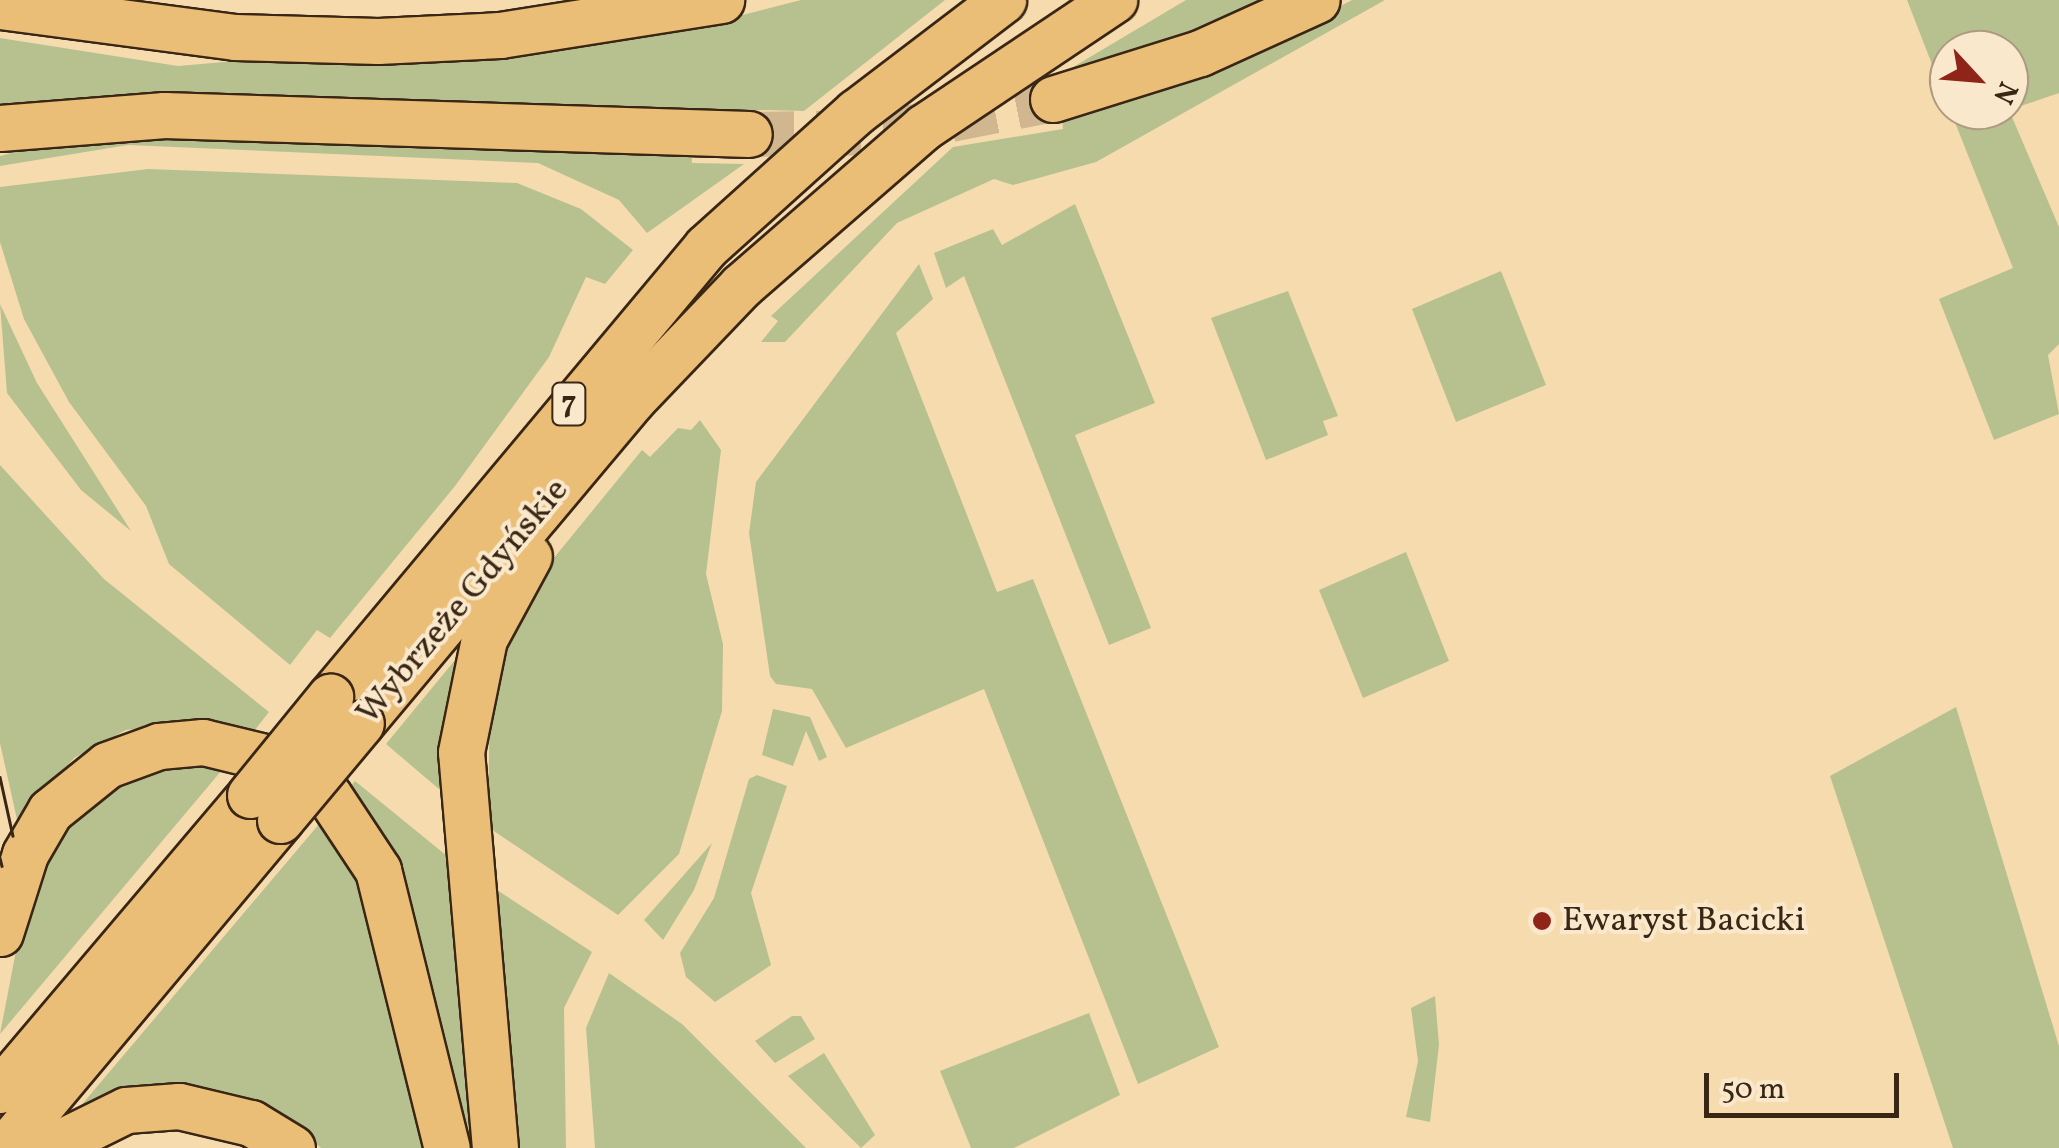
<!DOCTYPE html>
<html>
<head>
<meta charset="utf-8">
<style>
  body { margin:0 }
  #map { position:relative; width:2059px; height:1148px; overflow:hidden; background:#f6dbaf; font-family:Vollkorn,serif }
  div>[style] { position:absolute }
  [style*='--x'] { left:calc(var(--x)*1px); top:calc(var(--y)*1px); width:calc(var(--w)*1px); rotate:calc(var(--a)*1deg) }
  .green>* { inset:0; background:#b7c18f }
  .highway-tunnel>* { height:45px; margin-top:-22.5px; transform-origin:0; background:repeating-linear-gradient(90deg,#d0b790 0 45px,transparent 0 67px) }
  .roads { filter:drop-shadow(2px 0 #3a2614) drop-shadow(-2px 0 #3a2614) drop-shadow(0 2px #3a2614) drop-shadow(0 -2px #3a2614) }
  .highway>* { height:45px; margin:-22.5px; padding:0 22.5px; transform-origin:22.5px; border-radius:22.5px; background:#ebbe78 }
  .tram>* { height:2.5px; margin:-1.25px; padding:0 1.25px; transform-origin:1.25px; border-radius:1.25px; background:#3a2614 }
  .bridges { filter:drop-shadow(2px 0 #3a2614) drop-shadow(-2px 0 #3a2614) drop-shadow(0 2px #3a2614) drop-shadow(0 -2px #3a2614) }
  .highway-bridge>* { height:45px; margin:-22.5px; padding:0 22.5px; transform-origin:22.5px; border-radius:22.5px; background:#ebbe78 }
  .dots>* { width:28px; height:28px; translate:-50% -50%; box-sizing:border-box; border:5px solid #f9e8cb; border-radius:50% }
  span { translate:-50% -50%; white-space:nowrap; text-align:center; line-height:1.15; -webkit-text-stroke:8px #f9e8cb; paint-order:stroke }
  .shield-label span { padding:2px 8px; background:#f9e8cb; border:2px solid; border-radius:8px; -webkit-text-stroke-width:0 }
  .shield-label { font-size:32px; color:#3a2614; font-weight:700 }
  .street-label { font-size:35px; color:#3a2614 }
  .poi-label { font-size:35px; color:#3a2614 }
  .left { translate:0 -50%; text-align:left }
  .north { position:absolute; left:1929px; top:30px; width:100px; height:100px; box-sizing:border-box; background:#f9e8cb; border:2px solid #ad9a82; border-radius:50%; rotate:116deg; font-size:28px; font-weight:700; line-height:40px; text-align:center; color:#3a2614 }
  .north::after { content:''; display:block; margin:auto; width:35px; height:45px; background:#8f2418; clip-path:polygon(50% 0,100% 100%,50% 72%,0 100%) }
  .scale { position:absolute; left:1704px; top:1073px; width:195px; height:45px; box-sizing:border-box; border:5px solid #3a2614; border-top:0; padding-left:12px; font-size:30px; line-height:35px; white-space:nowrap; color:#3a2614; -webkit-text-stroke:8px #f9e8cb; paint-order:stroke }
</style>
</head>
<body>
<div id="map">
  <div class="green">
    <i style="clip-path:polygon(801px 0,945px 0,804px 111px,145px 97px,0 107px,0 38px,178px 66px,735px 17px)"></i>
    <i style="clip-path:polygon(1186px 0,1281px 0,1229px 24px,1053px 79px)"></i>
    <i style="clip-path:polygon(1352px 0,1385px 0,1096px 162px,1013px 185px,994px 179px,897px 223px,785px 342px,761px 342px,778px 321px,771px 316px,953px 147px,1063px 129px,1062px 114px,1280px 38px)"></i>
    <i style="clip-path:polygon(1907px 0,2059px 0,2059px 93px,2009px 110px,2009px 50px,1949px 50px,1949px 108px)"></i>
    <i style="clip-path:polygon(1950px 110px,2009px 110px,2059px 227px,2059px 344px,2048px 355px,2059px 414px,1994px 440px,1939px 299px,2013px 268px)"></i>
    <i style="clip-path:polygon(93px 132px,691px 150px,692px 163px,744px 164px,647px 233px,619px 200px,538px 163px,128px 145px,0 166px,0 156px)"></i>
    <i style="clip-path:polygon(148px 169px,517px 183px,581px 209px,633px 250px,605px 284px,586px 277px,549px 357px,455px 486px,330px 638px,317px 630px,290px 665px,169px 564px,146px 506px,69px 402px,24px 319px,0 242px,0 187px)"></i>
    <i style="clip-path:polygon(1075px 204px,1155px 403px,1075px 435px,1151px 628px,1109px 645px,964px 276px,946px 288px,934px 253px,993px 229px,1002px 245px)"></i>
    <i style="clip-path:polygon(919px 264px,933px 299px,896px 333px,997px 592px,1033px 579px,1219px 1047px,1138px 1084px,984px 689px,846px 748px,812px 689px,776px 684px,770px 676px,749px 533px,756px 482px)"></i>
    <i style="clip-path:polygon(1501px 271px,1546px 385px,1456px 422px,1412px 309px)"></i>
    <i style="clip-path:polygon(1288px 291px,1338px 416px,1323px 421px,1328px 435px,1266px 460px,1211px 318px)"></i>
    <i style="clip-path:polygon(0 304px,37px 383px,131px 531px,81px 490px,7px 393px)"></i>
    <i style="clip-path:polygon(700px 420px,721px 450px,706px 574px,723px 644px,722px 711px,679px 854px,618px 915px,488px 827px,490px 692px,531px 586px,642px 450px,650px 457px,678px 428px,691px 430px)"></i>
    <i style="clip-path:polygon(0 465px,104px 579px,269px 712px,254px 731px,199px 722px,126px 730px,74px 758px,18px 824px,0 743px)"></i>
    <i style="clip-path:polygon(1406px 552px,1449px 661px,1363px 698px,1319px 590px)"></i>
    <i style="clip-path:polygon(464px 649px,446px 795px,386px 744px)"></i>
    <i style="clip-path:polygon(1956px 707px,2059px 1046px,2059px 1148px,1953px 1148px,1830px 776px)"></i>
    <i style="clip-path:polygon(773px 709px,810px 717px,827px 757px,819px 761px,806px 731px,793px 766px,762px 755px)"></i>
    <i style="clip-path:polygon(162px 760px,227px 764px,0 1034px,25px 904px,66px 818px,101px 786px)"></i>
    <i style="clip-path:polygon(757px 775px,787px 786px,751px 893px,771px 965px,715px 1002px,686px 977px,680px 953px,714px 898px,749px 779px)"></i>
    <i style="clip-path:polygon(355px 781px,447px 856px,480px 1148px,465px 1148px,393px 854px,349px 788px)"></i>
    <i style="clip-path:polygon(325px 817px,369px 890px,428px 1148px,321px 1148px,282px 1115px,199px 1088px,73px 1115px)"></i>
    <i style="clip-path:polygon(712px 843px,694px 890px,663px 940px,644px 920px)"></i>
    <i style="clip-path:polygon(494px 888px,592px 952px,564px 1008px,566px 1148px,518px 1148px)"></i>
    <i style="clip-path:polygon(609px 973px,682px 1024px,806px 1148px,595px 1148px,586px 1028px)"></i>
    <i style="clip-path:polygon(1435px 996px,1439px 1045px,1430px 1122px,1406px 1117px,1418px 1061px,1411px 1008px)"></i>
    <i style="clip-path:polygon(1089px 1013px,1120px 1095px,1014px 1148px,971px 1148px,940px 1071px)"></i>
    <i style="clip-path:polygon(792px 1016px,801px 1016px,815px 1039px,775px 1063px,755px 1041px)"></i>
    <i style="clip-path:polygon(824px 1053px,875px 1135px,861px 1148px,788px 1076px)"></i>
  </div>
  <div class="highway-tunnel">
    <i style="--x:749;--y:134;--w:136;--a:-0.8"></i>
    <i style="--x:885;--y:132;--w:171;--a:-11.1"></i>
  </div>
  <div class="roads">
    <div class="highway">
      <i style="--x:0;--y:6;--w:237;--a:7.5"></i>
      <i style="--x:235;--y:37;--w:143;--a:1.6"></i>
      <i style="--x:378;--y:41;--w:122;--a:-2.8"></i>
      <i style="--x:500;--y:35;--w:224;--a:-9"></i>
      <i style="--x:1053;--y:99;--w:154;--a:-17.4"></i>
      <i style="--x:1200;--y:53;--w:128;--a:-24.4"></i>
      <i style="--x:0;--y:128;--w:165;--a:-4.5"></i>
      <i style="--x:164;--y:115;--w:585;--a:1.86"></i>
      <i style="--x:330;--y:697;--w:586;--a:-50.12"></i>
      <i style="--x:706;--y:247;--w:202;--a:-42"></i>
      <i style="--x:856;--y:112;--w:185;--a:-37.3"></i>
      <i style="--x:361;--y:723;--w:423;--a:-50"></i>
      <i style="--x:633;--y:399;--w:156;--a:-46.3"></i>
      <i style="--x:741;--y:286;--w:242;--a:-41"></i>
      <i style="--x:924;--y:127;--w:229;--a:-33.8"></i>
      <i style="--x:0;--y:933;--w:83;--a:-72.4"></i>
      <i style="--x:25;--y:854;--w:50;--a:-59.8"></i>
      <i style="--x:50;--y:811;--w:73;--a:-38.9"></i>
      <i style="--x:107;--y:765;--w:55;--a:-20.1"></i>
      <i style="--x:159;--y:746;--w:44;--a:-5.2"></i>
      <i style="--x:203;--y:742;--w:80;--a:13.7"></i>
      <i style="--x:281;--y:761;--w:59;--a:36.1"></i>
      <i style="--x:329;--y:796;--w:89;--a:56.5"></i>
      <i style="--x:378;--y:870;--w:286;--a:76.1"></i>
      <i style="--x:0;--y:1090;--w:387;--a:-49.7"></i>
      <i style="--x:5;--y:1148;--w:428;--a:-50"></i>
      <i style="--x:49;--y:1148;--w:86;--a:-26.3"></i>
      <i style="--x:126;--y:1110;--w:53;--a:-4.3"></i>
      <i style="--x:179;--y:1106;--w:74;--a:13.3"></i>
      <i style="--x:251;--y:1123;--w:48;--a:31.4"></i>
      <i style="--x:495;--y:1148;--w:397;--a:-94.9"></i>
      <i style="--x:461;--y:752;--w:115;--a:-78.5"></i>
      <i style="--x:484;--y:639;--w:94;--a:-61.5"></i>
    </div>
  </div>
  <div class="tram">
    <i style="--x:0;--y:777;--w:60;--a:77.6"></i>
    <i style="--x:0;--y:858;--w:8;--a:76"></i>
  </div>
  <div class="bridges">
    <div class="highway-bridge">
      <i style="--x:250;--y:795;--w:127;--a:-50.8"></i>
      <i style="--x:280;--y:820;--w:126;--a:-50.1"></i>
    </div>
  </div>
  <div class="dots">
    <i style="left:1542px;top:921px;background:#8f2418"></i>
  </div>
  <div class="shield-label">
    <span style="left:569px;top:404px">7</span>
  </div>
  <div class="street-label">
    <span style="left:463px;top:602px;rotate:-50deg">Wybrzeże Gdyńskie</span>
  </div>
  <div class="poi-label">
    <span class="left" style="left:1562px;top:921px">Ewaryst Bacicki</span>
  </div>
  <div class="north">N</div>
  <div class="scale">50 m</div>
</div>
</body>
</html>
